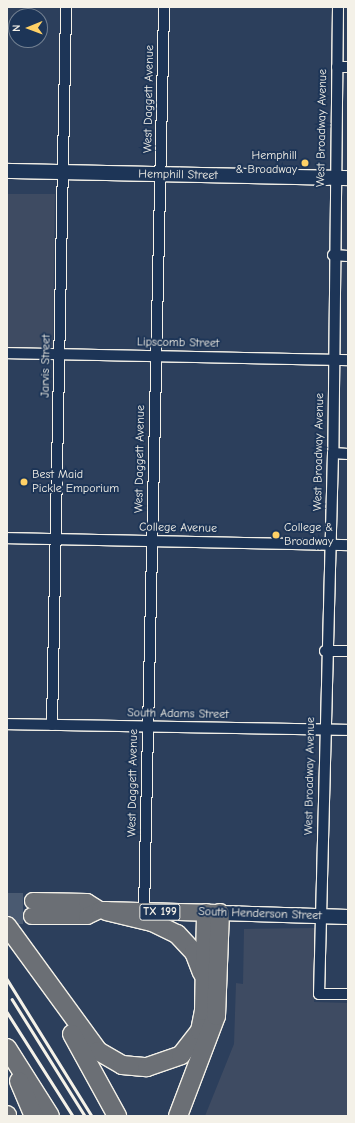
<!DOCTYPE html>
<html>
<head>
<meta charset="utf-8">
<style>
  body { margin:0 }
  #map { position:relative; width:355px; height:1123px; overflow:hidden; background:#2c3f5c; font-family:"Comic Neue",sans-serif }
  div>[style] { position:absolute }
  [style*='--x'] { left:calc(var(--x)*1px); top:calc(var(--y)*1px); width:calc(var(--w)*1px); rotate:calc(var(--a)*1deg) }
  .built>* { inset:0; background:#3e4b62 }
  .primary-tunnel>* { height:16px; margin-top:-8px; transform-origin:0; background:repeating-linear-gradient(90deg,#4a5a71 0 16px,transparent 0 24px) }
  .roads { filter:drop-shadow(1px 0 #f4f1e8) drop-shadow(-1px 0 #f4f1e8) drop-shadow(0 1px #f4f1e8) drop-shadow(0 -1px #f4f1e8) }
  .street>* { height:10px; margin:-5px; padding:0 5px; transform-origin:5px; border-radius:5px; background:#1d3557 }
  .secondary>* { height:14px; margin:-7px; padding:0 7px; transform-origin:7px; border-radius:7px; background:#1d3557 }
  .primary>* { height:16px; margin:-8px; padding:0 8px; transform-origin:8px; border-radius:8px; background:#6b6f75 }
  .highway>* { height:18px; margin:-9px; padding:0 9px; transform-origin:9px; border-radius:9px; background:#6b6f75 }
  .rail>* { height:2.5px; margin:-1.25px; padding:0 1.25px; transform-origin:1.25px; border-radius:1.25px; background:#f4f1e8 }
  .dots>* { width:11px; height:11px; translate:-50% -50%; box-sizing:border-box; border:2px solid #1d3557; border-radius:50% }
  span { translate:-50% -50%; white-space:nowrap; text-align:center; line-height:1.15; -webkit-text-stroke:4px #1d3557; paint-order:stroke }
  .shield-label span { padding:1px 3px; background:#1d3557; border:1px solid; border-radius:3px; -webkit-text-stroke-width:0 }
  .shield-label { font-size:11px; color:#f4f1e8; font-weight:700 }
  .street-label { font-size:12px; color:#f4f1e8 }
  .poi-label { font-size:12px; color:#f4f1e8 }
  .right { translate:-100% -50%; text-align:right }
  .left { translate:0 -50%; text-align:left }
  .frame { position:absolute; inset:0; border:8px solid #f4f1e8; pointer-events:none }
  .north { position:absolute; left:8px; top:8px; width:40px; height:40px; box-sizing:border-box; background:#1d3557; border:1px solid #738091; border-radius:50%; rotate:269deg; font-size:11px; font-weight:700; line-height:16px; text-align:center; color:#f4f1e8 }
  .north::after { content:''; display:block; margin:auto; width:14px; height:18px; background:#ffd166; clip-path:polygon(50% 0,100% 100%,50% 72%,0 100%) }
</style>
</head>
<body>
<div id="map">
  <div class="built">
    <i style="clip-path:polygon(7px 194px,55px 194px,53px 348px,7px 347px)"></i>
    <i style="clip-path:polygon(315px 928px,314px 1002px,348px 1003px,348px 1116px,205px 1116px,234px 1044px,236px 983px,243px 984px,244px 929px)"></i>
  </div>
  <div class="primary-tunnel">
    <i style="--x:7;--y:901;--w:26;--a:0"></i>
    <i style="--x:7;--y:916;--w:25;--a:0"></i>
  </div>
  <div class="roads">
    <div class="street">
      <i style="--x:338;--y:7;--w:446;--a:90.6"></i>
      <i style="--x:333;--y:453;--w:541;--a:91.48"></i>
      <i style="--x:319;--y:994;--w:29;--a:0"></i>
      <i style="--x:337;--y:67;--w:11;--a:0"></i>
      <i style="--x:333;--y:255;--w:15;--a:4"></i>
      <i style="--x:7;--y:353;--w:341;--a:1.2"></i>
      <i style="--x:333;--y:453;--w:15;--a:4"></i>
      <i style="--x:7;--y:538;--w:341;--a:1.2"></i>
      <i style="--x:325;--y:651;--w:23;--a:0"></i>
      <i style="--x:7;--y:724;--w:341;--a:1"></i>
      <i style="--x:52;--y:725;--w:718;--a:-88.88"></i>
      <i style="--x:144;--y:911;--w:904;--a:-88.73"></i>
    </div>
    <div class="secondary">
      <i style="--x:7;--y:171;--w:341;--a:1.2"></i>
      <i style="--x:220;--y:913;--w:128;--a:1.8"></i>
    </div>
    <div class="primary">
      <i style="--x:33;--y:901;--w:54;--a:1.1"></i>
      <i style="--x:87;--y:902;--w:15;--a:32"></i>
      <i style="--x:32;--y:916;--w:55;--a:0"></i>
      <i style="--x:87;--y:916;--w:14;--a:-25"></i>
      <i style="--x:100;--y:910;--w:118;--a:1.5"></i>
    </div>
    <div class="highway">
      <i style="--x:106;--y:911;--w:47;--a:13.4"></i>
      <i style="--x:152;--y:922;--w:28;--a:26"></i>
      <i style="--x:177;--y:934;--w:25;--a:47"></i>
      <i style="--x:194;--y:952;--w:22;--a:69"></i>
      <i style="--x:7;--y:926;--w:155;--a:53.9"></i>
      <i style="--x:98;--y:1051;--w:28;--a:30"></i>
      <i style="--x:122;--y:1065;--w:25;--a:5"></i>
      <i style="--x:147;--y:1067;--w:36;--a:-19"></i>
      <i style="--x:181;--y:1055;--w:31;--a:-52"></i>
      <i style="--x:200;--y:1031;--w:20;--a:-79"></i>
      <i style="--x:204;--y:1011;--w:98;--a:-88.8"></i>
      <i style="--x:72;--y:1034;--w:94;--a:61.2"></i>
      <i style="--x:7;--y:1048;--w:80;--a:57.7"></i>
      <i style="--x:19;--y:1081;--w:38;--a:67"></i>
      <i style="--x:7;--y:1115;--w:1;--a:90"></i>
      <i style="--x:178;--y:1116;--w:107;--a:-69.2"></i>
      <i style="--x:216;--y:1016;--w:103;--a:-87.8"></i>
    </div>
  </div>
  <div class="rail">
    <i style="--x:7;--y:979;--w:161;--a:58.2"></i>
    <i style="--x:12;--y:999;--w:138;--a:58"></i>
    <i style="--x:7;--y:1012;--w:123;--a:57.6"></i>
  </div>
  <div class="dots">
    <i style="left:305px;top:163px;background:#ffd166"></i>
    <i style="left:24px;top:482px;background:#ffd166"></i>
    <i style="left:276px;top:535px;background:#ffd166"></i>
  </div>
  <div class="shield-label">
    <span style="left:160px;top:912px">TX 199</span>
  </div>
  <div class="street-label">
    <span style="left:149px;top:99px;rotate:-89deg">West Daggett Avenue</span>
    <span style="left:322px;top:128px;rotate:-89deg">West Broadway Avenue</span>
    <span style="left:178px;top:175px;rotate:1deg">Hemphill Street</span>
    <span style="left:178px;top:343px;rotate:1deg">Lipscomb Street</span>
    <span style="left:46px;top:366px;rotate:-89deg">Jarvis Street</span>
    <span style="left:319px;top:452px;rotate:-89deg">West Broadway Avenue</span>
    <span style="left:140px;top:459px;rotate:-89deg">West Daggett Avenue</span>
    <span style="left:178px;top:528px;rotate:1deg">College Avenue</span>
    <span style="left:178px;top:714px;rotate:1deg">South Adams Street</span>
    <span style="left:310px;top:776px;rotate:-89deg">West Broadway Avenue</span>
    <span style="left:133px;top:783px;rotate:-89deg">West Daggett Avenue</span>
    <span style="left:260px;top:914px;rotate:2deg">South Henderson Street</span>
  </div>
  <div class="poi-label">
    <span class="right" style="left:297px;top:163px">Hemphill<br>&amp; Broadway</span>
    <span class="left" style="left:32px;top:482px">Best Maid<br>Pickle Emporium</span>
    <span class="left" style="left:284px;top:535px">College &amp;<br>Broadway</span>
  </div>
  <div class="frame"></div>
  <div class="north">N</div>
</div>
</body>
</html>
